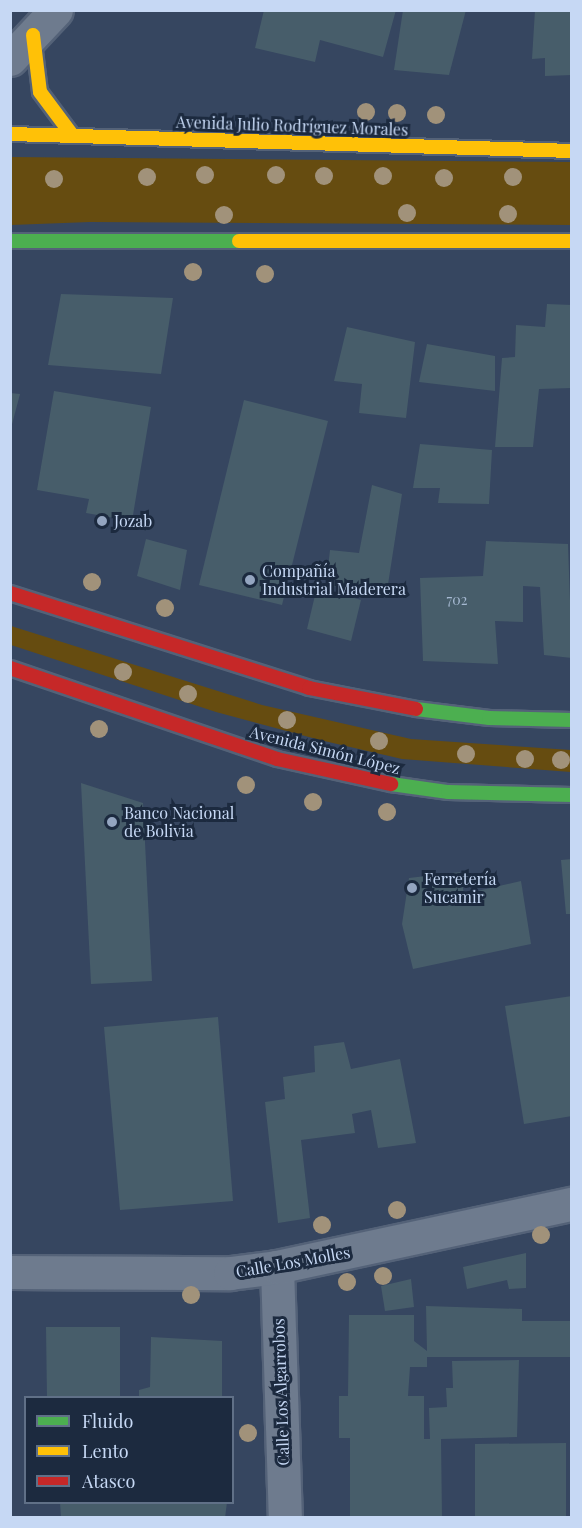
<!DOCTYPE html>
<html>
<head>
<meta charset="utf-8">
<style>
  body { margin:0 }
  #map { position:relative; width:582px; height:1528px; overflow:hidden; background:#364660; font-family:"Playfair Display",serif }
  div>[style] { position:absolute }
  [style*='--x'] { left:calc(var(--x)*1px); top:calc(var(--y)*1px); width:calc(var(--w)*1px); rotate:calc(var(--a)*1deg) }
  .green>* { inset:0; background:#664c10 }
  .building>* { inset:0; background:#475d6a }
  .roads { filter:drop-shadow(2px 0 #546278) drop-shadow(-2px 0 #546278) drop-shadow(0 2px #546278) drop-shadow(0 -2px #546278) }
  .street>* { height:33px; margin:-16.5px; padding:0 16.5px; transform-origin:16.5px; border-radius:16.5px; background:#6e7b8e }
  .fast>* { height:14px; margin:-7px; padding:0 7px; transform-origin:7px; border-radius:7px; background:#4caf50 }
  .slow>* { height:14px; margin:-7px; padding:0 7px; transform-origin:7px; border-radius:7px; background:#ffc107 }
  .jam>* { height:14px; margin:-7px; padding:0 7px; transform-origin:7px; border-radius:7px; background:#c62828 }
  .trees>* { width:18px; height:18px; margin:-9px; border-radius:50%; background:#a1927a }
  .dots>* { width:16px; height:16px; translate:-50% -50%; box-sizing:border-box; border:3px solid #1c2a3f; border-radius:50% }
  span { translate:-50% -50%; white-space:nowrap; text-align:center; line-height:1.15; -webkit-text-stroke:6px #1c2a3f; paint-order:stroke }
  .number-label { font-size:14px; color:#a6b9d2 }
  .number-label span { -webkit-text-stroke-width:0 }
  .street-label { font-size:16px; color:#c6d8f4 }
  .poi-label { font-size:16px; color:#c6d8f4 }
  .left { translate:0 -50%; text-align:left }
  .frame { position:absolute; inset:0; border:12px solid #c6d8f4; pointer-events:none }
  .legend { position:absolute; left:24px; top:1396px; width:210px; height:108px; box-sizing:border-box; background:#1c2a3f; border:2px solid #607087; margin:0; padding:8px 10px; list-style:none; font-size:18px; color:#c6d8f4 }
  .legend li { display:flex; align-items:center; gap:12px; height:30px }
  .legend b { width:30px; border:2px solid #607087 }
</style>
</head>
<body>
<div id="map">
  <div class="green">
    <i style="clip-path:polygon(10px 157px,571px 162px,571px 225px,90px 222px,11px 225px)"></i>
    <i style="clip-path:polygon(11px 626px,262px 705px,411px 739px,571px 750px,571px 772px,402px 759px,320px 740px,216px 712px,11px 645px)"></i>
  </div>
  <div class="building">
    <i style="clip-path:polygon(264px 10px,396px 10px,383px 57px,320px 40px,315px 62px,255px 48px)"></i>
    <i style="clip-path:polygon(403px 10px,466px 10px,449px 75px,394px 70px)"></i>
    <i style="clip-path:polygon(535px 10px,572px 10px,572px 75px,545px 76px,545px 58px,532px 59px)"></i>
    <i style="clip-path:polygon(61px 294px,173px 298px,161px 374px,48px 365px)"></i>
    <i style="clip-path:polygon(547px 304px,572px 305px,572px 388px,539px 389px,533px 447px,495px 447px,502px 358px,515px 357px,516px 325px,545px 327px)"></i>
    <i style="clip-path:polygon(347px 327px,415px 342px,406px 418px,359px 413px,362px 384px,334px 381px)"></i>
    <i style="clip-path:polygon(427px 344px,495px 356px,495px 391px,419px 382px)"></i>
    <i style="clip-path:polygon(54px 391px,151px 407px,132px 521px,86px 513px,89px 499px,37px 490px)"></i>
    <i style="clip-path:polygon(10px 393px,20px 394px,11px 428px,10px 428px)"></i>
    <i style="clip-path:polygon(244px 400px,328px 421px,282px 605px,199px 585px)"></i>
    <i style="clip-path:polygon(420px 444px,492px 450px,489px 504px,438px 503px,440px 488px,413px 488px)"></i>
    <i style="clip-path:polygon(372px 485px,402px 494px,387px 591px,326px 586px,330px 550px,359px 553px)"></i>
    <i style="clip-path:polygon(146px 539px,187px 550px,180px 590px,137px 576px)"></i>
    <i style="clip-path:polygon(486px 541px,568px 544px,572px 658px,544px 655px,540px 587px,523px 586px,523px 622px,495px 621px,498px 664px,423px 661px,420px 578px,483px 576px)"></i>
    <i style="clip-path:polygon(317px 587px,361px 600px,351px 641px,307px 629px)"></i>
    <i style="clip-path:polygon(81px 783px,143px 803px,152px 981px,91px 984px)"></i>
    <i style="clip-path:polygon(572px 859px,572px 914px,566px 914px,561px 860px)"></i>
    <i style="clip-path:polygon(460px 872px,464px 894px,521px 881px,531px 944px,413px 969px,402px 924px,409px 878px)"></i>
    <i style="clip-path:polygon(572px 996px,572px 1116px,524px 1124px,505px 1006px)"></i>
    <i style="clip-path:polygon(218px 1017px,233px 1201px,120px 1210px,104px 1027px)"></i>
    <i style="clip-path:polygon(344px 1042px,351px 1069px,400px 1059px,416px 1143px,378px 1148px,371px 1110px,352px 1114px,355px 1133px,301px 1140px,310px 1218px,278px 1223px,265px 1102px,285px 1099px,283px 1077px,315px 1072px,314px 1046px)"></i>
    <i style="clip-path:polygon(526px 1253px,526px 1288px,509px 1289px,507px 1280px,467px 1289px,463px 1267px)"></i>
    <i style="clip-path:polygon(411px 1279px,414px 1307px,385px 1311px,381px 1286px)"></i>
    <i style="clip-path:polygon(426px 1306px,522px 1309px,522px 1321px,572px 1321px,572px 1357px,427px 1357px,427px 1367px,410px 1367px,408px 1396px,424px 1396px,424px 1439px,430px 1439px,429px 1408px,447px 1407px,446px 1388px,453px 1388px,452px 1361px,519px 1360px,517px 1437px,441px 1439px,442px 1518px,350px 1518px,350px 1438px,339px 1438px,339px 1396px,348px 1396px,349px 1315px,414px 1315px,414px 1341px,427px 1351px)"></i>
    <i style="clip-path:polygon(46px 1327px,120px 1327px,120px 1398px,47px 1398px)"></i>
    <i style="clip-path:polygon(151px 1337px,222px 1341px,222px 1398px,139px 1398px,139px 1390px,150px 1387px)"></i>
    <i style="clip-path:polygon(566px 1443px,566px 1518px,475px 1518px,475px 1444px)"></i>
    <i style="clip-path:polygon(60px 1502px,227px 1502px,225px 1518px,61px 1518px)"></i>
  </div>
  <div class="roads">
    <div class="street">
      <i style="--x:10;--y:59;--w:67;--a:-46.8"></i>
      <i style="--x:277;--y:1267;--w:251;--a:88.2"></i>
      <i style="--x:10;--y:1272;--w:220;--a:0.3"></i>
      <i style="--x:230;--y:1273;--w:47;--a:-7.3"></i>
      <i style="--x:277;--y:1267;--w:302;--a:-12.1"></i>
    </div>
    <div class="fast">
      <i style="--x:10;--y:241;--w:229;--a:0"></i>
      <i style="--x:416;--y:709;--w:74;--a:7"></i>
      <i style="--x:489;--y:718;--w:83;--a:1.4"></i>
      <i style="--x:391;--y:784;--w:58;--a:8"></i>
      <i style="--x:448;--y:792;--w:124;--a:1.4"></i>
    </div>
    <div class="slow">
      <i style="--x:33;--y:35;--w:57;--a:83"></i>
      <i style="--x:40;--y:92;--w:54;--a:53.3"></i>
      <i style="--x:10;--y:134;--w:562;--a:1.73"></i>
      <i style="--x:239;--y:241;--w:333;--a:0"></i>
    </div>
    <div class="jam">
      <i style="--x:10;--y:593;--w:314;--a:17.6"></i>
      <i style="--x:309;--y:688;--w:109;--a:11.1"></i>
      <i style="--x:10;--y:668;--w:282;--a:18.8"></i>
      <i style="--x:277;--y:759;--w:117;--a:12.4"></i>
    </div>
  </div>
  <div class="trees">
    <i style="left:366px;top:112px"></i>
    <i style="left:397px;top:113px"></i>
    <i style="left:436px;top:115px"></i>
    <i style="left:205px;top:175px"></i>
    <i style="left:276px;top:175px"></i>
    <i style="left:324px;top:176px"></i>
    <i style="left:383px;top:176px"></i>
    <i style="left:147px;top:177px"></i>
    <i style="left:513px;top:177px"></i>
    <i style="left:444px;top:178px"></i>
    <i style="left:54px;top:179px"></i>
    <i style="left:407px;top:213px"></i>
    <i style="left:508px;top:214px"></i>
    <i style="left:224px;top:215px"></i>
    <i style="left:193px;top:272px"></i>
    <i style="left:265px;top:274px"></i>
    <i style="left:92px;top:582px"></i>
    <i style="left:165px;top:608px"></i>
    <i style="left:123px;top:672px"></i>
    <i style="left:188px;top:694px"></i>
    <i style="left:287px;top:720px"></i>
    <i style="left:99px;top:729px"></i>
    <i style="left:379px;top:741px"></i>
    <i style="left:466px;top:754px"></i>
    <i style="left:525px;top:759px"></i>
    <i style="left:561px;top:760px"></i>
    <i style="left:246px;top:785px"></i>
    <i style="left:313px;top:802px"></i>
    <i style="left:387px;top:812px"></i>
    <i style="left:397px;top:1210px"></i>
    <i style="left:322px;top:1225px"></i>
    <i style="left:541px;top:1235px"></i>
    <i style="left:383px;top:1276px"></i>
    <i style="left:347px;top:1282px"></i>
    <i style="left:191px;top:1295px"></i>
    <i style="left:248px;top:1433px"></i>
  </div>
  <div class="dots">
    <i style="left:102px;top:521px;background:#94a5c0"></i>
    <i style="left:250px;top:580px;background:#94a5c0"></i>
    <i style="left:112px;top:822px;background:#94a5c0"></i>
    <i style="left:412px;top:888px;background:#94a5c0"></i>
  </div>
  <div class="number-label">
    <span style="left:457px;top:600px">702</span>
  </div>
  <div class="street-label">
    <span style="left:292px;top:126px;rotate:2deg">Avenida Julio Rodríguez Morales</span>
    <span style="left:325px;top:750px;rotate:14deg">Avenida Simón López</span>
    <span style="left:293px;top:1262px;rotate:-10deg">Calle Los Molles</span>
    <span style="left:281px;top:1392px;rotate:-92deg">Calle Los Algarrobos</span>
  </div>
  <div class="poi-label">
    <span class="left" style="left:114px;top:521px">Jozab</span>
    <span class="left" style="left:262px;top:580px">Compañía<br>Industrial Maderera</span>
    <span class="left" style="left:124px;top:822px">Banco Nacional<br>de Bolivia</span>
    <span class="left" style="left:424px;top:888px">Ferretería<br>Sucamir</span>
  </div>
  <div class="frame"></div>
  <ul class="legend">
  <li><b style="height:8px;background:#4caf50"></b>Fluido</li>
  <li><b style="height:8px;background:#ffc107"></b>Lento</li>
  <li><b style="height:8px;background:#c62828"></b>Atasco</li>
  </ul>
</div>
</body>
</html>
